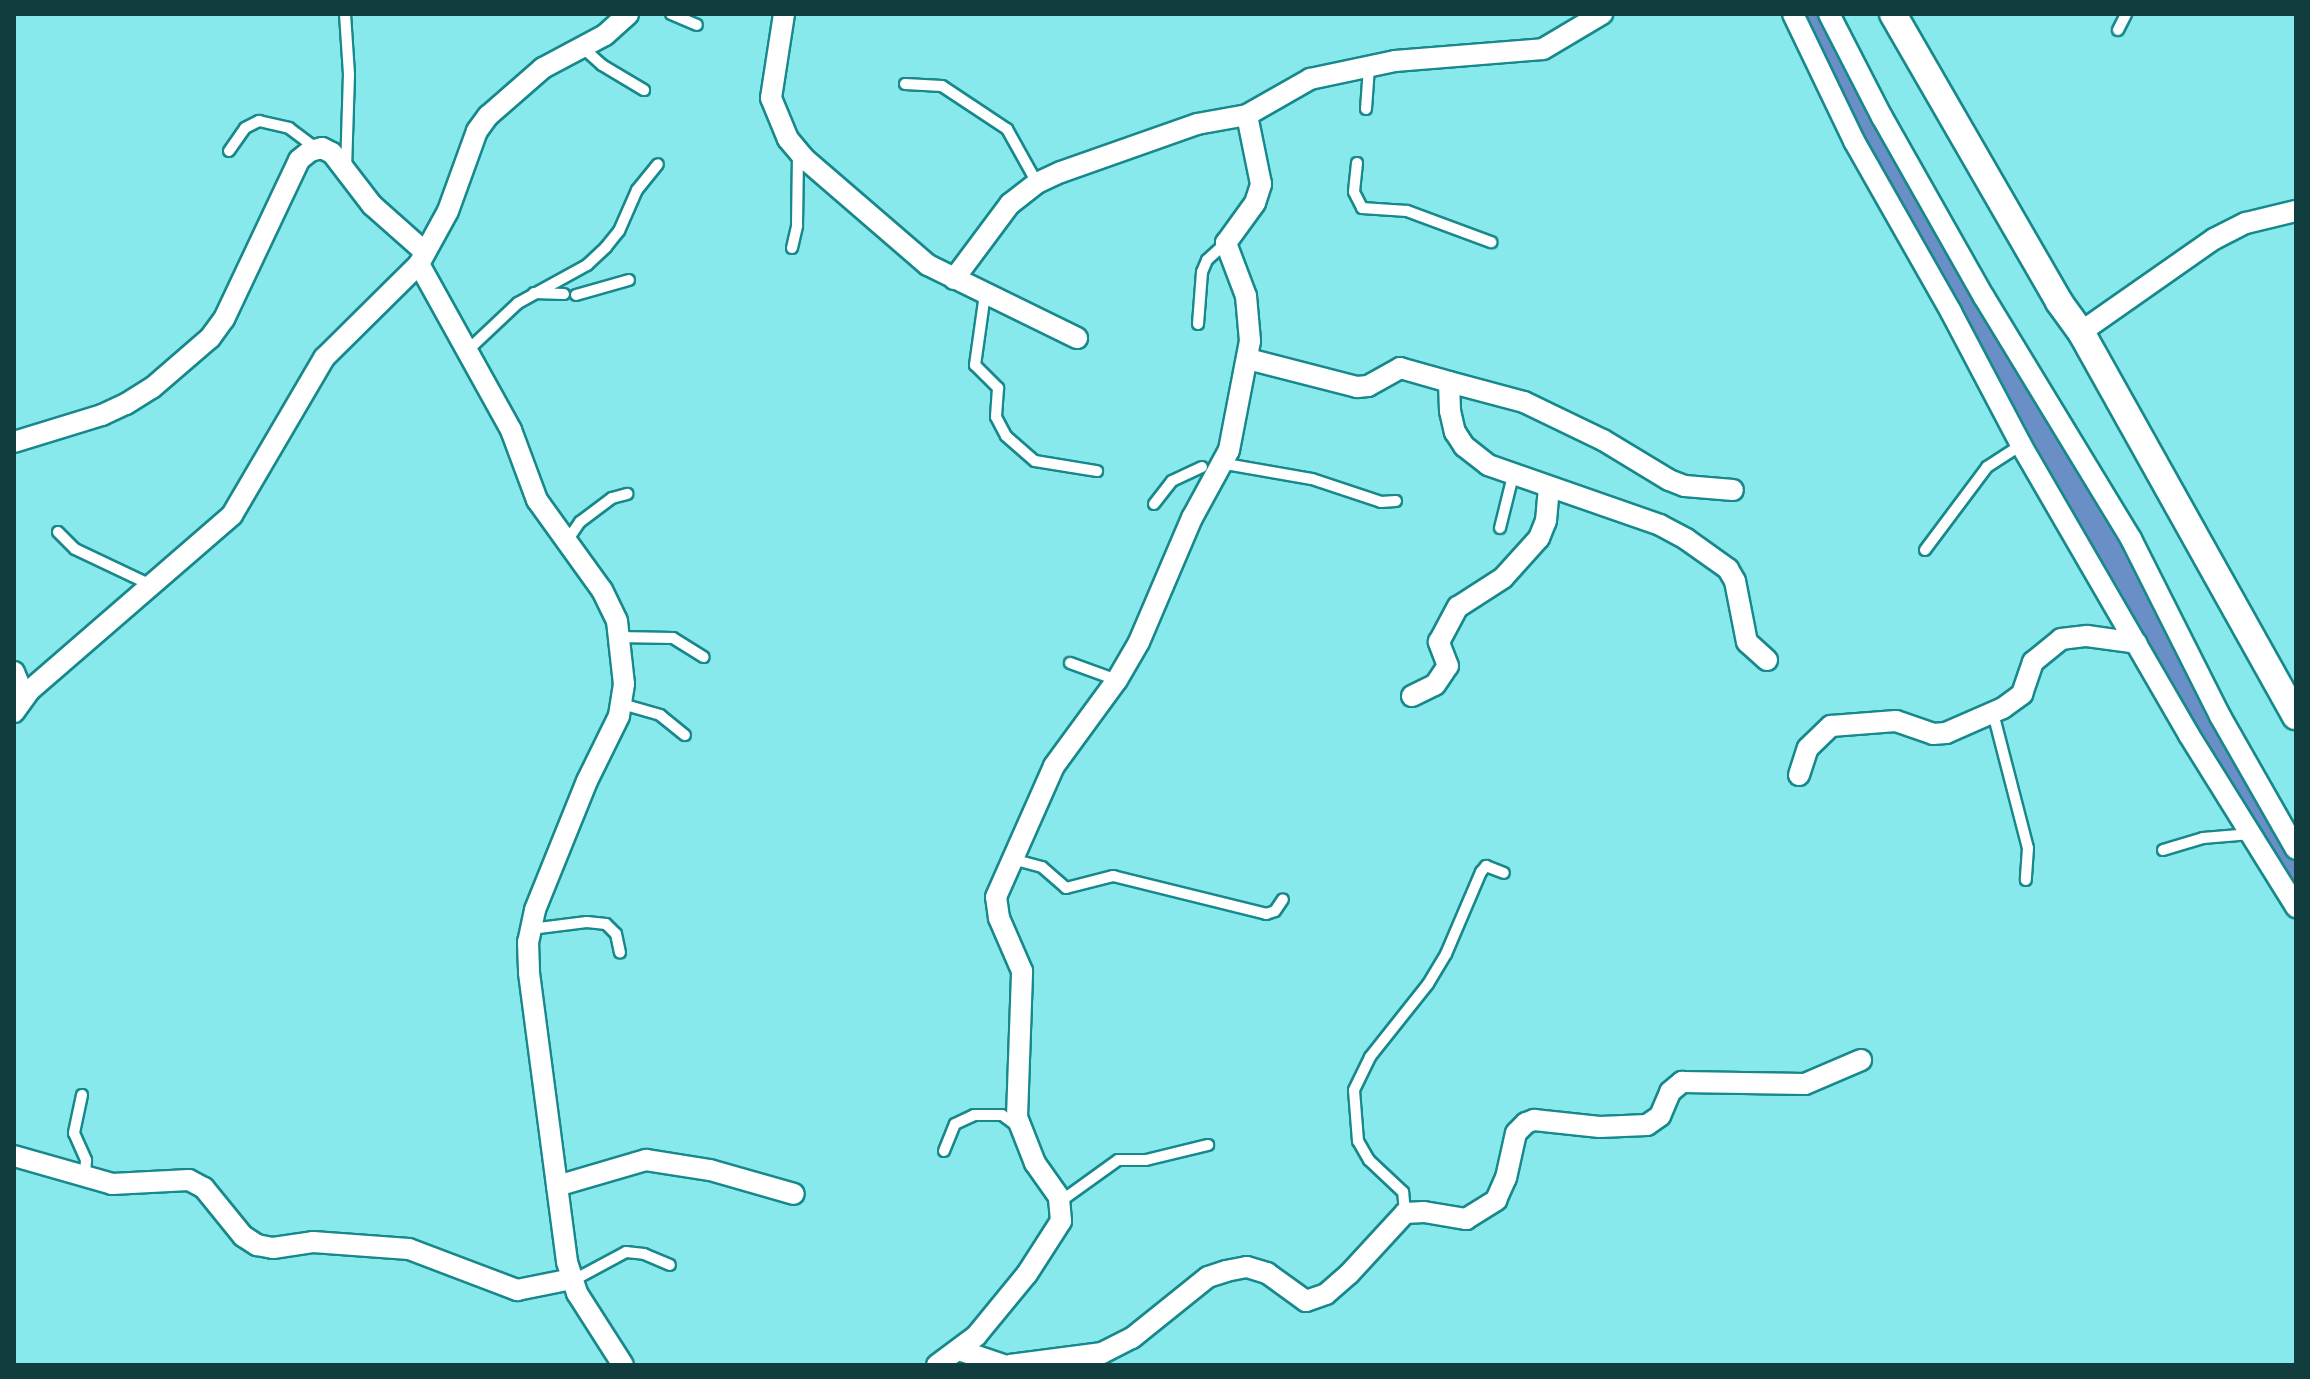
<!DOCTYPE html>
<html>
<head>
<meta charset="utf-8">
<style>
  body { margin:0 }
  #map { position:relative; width:2310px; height:1379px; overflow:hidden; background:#87e9eb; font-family:"Nunito Sans",sans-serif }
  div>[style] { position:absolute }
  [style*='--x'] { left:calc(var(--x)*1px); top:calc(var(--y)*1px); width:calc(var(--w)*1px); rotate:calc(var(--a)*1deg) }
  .river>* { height:34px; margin:-17px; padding:0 17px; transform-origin:17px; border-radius:17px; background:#698fc6 }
  .roads { filter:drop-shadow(2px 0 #17888b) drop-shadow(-2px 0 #17888b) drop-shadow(0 2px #17888b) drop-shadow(0 -2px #17888b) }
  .service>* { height:10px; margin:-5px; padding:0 5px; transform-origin:5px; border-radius:5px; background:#fff }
  .minor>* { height:20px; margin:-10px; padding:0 10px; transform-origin:10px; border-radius:10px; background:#fff }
  .tertiary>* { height:26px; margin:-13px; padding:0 13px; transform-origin:13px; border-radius:13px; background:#fff }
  span { translate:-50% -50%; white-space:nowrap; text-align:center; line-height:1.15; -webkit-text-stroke:7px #94f6f9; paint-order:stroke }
  .frame { position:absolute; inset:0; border:16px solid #123d3e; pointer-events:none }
</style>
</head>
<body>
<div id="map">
  <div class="river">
    <i style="--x:1811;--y:14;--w:124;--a:65.7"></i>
    <i style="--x:1862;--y:127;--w:468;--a:59.2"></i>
    <i style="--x:2102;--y:529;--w:393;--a:60.4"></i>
  </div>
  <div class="roads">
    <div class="service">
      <i style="--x:345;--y:14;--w:60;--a:86.2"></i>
      <i style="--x:349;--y:74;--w:94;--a:91.8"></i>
      <i style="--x:671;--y:14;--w:28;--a:23"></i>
      <i style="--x:2118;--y:30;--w:18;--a:-63"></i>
      <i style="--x:582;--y:47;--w:27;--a:42"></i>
      <i style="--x:602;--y:65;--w:49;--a:30.8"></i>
      <i style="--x:905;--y:84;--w:37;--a:3"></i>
      <i style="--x:942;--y:86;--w:78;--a:33.5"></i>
      <i style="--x:1007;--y:129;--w:62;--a:60.9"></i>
      <i style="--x:1366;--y:109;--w:42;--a:-85.9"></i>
      <i style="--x:229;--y:151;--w:28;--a:-55"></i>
      <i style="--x:245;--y:128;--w:16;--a:-27"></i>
      <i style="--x:259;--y:121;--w:31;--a:13"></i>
      <i style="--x:289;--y:128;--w:35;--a:37"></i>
      <i style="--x:1357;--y:163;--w:29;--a:96"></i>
      <i style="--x:1354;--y:192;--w:18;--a:63"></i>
      <i style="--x:1362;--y:208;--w:45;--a:3.8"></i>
      <i style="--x:1407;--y:211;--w:90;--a:20.3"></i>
      <i style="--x:792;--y:248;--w:23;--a:-77"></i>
      <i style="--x:797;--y:226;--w:73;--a:-89.2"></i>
      <i style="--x:534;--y:293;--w:30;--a:2"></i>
      <i style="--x:985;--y:294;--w:72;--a:98"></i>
      <i style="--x:975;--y:365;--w:33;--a:45"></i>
      <i style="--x:998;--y:388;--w:29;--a:94"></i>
      <i style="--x:996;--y:417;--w:21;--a:62"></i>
      <i style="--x:1006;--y:436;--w:38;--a:41"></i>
      <i style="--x:1035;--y:461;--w:63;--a:9.2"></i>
      <i style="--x:576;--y:295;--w:55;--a:-15.8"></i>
      <i style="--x:1198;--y:324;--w:52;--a:-85.6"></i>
      <i style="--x:1202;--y:272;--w:13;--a:-67"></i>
      <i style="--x:1207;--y:260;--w:25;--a:-42"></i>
      <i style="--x:467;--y:351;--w:70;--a:-43.3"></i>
      <i style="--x:518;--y:303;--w:79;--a:-28.8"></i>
      <i style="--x:587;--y:265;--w:26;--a:-43"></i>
      <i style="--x:606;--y:247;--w:21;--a:-51"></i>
      <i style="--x:619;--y:231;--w:45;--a:-66.3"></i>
      <i style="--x:637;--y:190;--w:33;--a:-51"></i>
      <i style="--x:1220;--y:463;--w:93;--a:9.9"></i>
      <i style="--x:1312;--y:479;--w:73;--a:18.4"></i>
      <i style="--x:1381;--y:502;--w:15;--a:-4"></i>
      <i style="--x:1154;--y:504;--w:29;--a:-52"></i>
      <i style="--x:1172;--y:481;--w:33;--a:-25"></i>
      <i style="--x:1500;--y:528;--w:54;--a:-76"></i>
      <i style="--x:58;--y:532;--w:24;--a:45"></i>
      <i style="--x:75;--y:549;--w:84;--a:25.3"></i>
      <i style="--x:567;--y:541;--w:23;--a:-56"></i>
      <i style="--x:580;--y:522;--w:40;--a:-37"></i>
      <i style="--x:612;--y:498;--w:16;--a:-15"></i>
      <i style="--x:1925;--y:550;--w:104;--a:-53.2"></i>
      <i style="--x:1987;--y:467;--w:40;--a:-32.9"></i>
      <i style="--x:618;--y:637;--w:55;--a:1"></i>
      <i style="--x:673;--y:638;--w:36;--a:32"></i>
      <i style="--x:1070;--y:663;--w:50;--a:19.9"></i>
      <i style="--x:622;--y:704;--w:40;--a:16"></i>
      <i style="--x:660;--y:715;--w:32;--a:39"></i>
      <i style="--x:1993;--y:713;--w:139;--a:75.5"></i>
      <i style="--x:2028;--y:848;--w:32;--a:94"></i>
      <i style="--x:2163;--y:850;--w:42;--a:-16.7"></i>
      <i style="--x:2203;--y:838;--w:48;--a:-4.8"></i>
      <i style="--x:1012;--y:859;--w:31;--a:15"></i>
      <i style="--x:1042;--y:867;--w:32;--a:41"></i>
      <i style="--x:1066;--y:888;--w:49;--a:-14.3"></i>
      <i style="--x:1113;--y:876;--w:158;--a:13.9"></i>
      <i style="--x:1266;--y:914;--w:9;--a:-18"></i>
      <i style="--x:1275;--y:911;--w:14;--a:-56"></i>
      <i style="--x:531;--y:929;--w:56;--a:-7.1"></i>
      <i style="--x:587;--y:922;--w:19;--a:6"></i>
      <i style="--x:606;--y:924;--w:14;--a:45"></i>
      <i style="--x:616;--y:934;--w:19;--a:78"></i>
      <i style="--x:82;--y:1095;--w:39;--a:102"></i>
      <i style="--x:74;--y:1133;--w:30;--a:66"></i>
      <i style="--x:86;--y:1160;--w:16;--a:94"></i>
      <i style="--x:944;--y:1151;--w:29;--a:-68"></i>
      <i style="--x:955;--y:1124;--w:21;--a:-25"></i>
      <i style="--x:974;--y:1115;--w:28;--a:0"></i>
      <i style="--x:1002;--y:1115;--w:19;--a:36"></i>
      <i style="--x:1061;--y:1201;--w:70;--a:-35.7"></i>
      <i style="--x:1118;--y:1160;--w:28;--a:0"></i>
      <i style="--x:1146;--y:1160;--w:64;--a:-13.6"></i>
      <i style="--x:1405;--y:1213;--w:21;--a:-95"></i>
      <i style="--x:1403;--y:1192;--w:47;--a:-136.7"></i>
      <i style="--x:1369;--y:1160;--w:22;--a:-120"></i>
      <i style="--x:1358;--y:1141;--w:51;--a:-94.5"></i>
      <i style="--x:1354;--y:1090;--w:37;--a:-64"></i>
      <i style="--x:1370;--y:1057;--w:93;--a:-51.5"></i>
      <i style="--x:1428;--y:984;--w:35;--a:-59"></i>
      <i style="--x:1446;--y:954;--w:89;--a:-66.9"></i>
      <i style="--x:1481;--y:872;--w:8;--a:-50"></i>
      <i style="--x:1486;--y:866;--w:19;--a:21"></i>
      <i style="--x:572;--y:1281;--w:61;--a:-28.2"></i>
      <i style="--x:626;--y:1252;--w:18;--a:6"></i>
      <i style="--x:644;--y:1254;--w:28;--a:23"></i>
    </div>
    <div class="minor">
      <i style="--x:784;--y:14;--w:85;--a:98.8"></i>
      <i style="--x:771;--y:98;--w:44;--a:67.5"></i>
      <i style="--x:788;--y:139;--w:26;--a:50"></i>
      <i style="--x:805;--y:159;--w:162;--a:40.8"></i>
      <i style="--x:928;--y:265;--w:166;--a:26.1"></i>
      <i style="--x:1793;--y:14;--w:141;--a:64.3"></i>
      <i style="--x:1854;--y:141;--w:197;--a:60.4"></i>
      <i style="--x:1951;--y:312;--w:150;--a:62.2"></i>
      <i style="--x:2021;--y:445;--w:335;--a:59.9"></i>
      <i style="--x:2189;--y:735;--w:203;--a:58.1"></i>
      <i style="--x:1829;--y:14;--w:116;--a:62.8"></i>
      <i style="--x:1882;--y:117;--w:207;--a:60.5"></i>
      <i style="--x:1984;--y:297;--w:283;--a:58.7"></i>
      <i style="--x:2131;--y:539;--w:198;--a:63.3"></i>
      <i style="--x:2220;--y:716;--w:153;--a:60.3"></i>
      <i style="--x:419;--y:264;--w:190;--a:61"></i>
      <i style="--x:511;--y:430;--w:75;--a:69.6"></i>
      <i style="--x:537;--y:500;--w:111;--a:54.2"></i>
      <i style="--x:602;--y:590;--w:34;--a:64"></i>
      <i style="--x:617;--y:621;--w:63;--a:83.7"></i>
      <i style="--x:624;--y:684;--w:32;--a:99"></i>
      <i style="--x:619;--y:716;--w:72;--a:116.2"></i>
      <i style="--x:587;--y:781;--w:139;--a:112"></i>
      <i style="--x:535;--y:910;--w:33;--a:102"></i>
      <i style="--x:528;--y:942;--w:31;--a:88"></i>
      <i style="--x:529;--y:973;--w:291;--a:82.5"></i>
      <i style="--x:567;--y:1262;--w:33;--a:72"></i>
      <i style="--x:577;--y:1293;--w:85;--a:57.4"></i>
      <i style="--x:954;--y:279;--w:94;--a:-53.3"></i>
      <i style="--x:1010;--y:204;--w:34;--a:-38"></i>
      <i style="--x:1037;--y:183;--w:26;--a:-25"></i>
      <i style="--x:1061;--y:172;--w:144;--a:-19.4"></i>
      <i style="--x:1197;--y:124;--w:51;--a:-10.2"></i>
      <i style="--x:1247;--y:115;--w:73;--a:-29.7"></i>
      <i style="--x:1310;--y:79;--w:87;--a:-12"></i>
      <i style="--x:1395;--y:61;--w:148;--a:-4.6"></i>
      <i style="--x:1543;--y:49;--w:69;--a:-30.7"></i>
      <i style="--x:2081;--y:332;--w:162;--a:-35"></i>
      <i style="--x:2214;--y:239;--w:36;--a:-27"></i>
      <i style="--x:2246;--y:223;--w:51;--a:-13.5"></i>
      <i style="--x:1248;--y:359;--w:113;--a:14.4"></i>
      <i style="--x:1357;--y:387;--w:11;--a:-5"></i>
      <i style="--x:1368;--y:386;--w:37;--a:-29"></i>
      <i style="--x:1400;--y:368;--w:51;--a:15.9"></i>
      <i style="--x:1449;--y:382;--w:78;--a:14.9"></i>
      <i style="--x:1524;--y:402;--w:88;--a:25.7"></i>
      <i style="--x:1603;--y:440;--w:77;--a:31.2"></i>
      <i style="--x:1669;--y:480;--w:17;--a:21"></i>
      <i style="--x:1685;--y:486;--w:48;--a:4.8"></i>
      <i style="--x:1449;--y:382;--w:29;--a:88"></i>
      <i style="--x:1450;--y:411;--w:22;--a:77"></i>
      <i style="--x:1455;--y:432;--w:17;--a:57"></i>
      <i style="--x:1464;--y:446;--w:31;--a:38"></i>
      <i style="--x:1488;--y:465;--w:182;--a:19.2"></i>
      <i style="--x:1660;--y:525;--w:30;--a:28"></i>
      <i style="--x:1686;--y:539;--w:52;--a:35.5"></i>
      <i style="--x:1728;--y:569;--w:14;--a:60"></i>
      <i style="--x:1735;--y:581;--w:62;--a:78.9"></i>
      <i style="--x:1747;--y:642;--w:27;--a:42"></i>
      <i style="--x:14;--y:442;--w:92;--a:-17.1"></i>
      <i style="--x:102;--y:415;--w:26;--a:-25"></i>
      <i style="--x:126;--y:404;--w:31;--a:-32"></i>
      <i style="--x:152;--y:388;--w:77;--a:-40.8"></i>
      <i style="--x:210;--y:338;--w:24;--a:-54"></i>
      <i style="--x:224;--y:319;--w:176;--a:-64.7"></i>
      <i style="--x:299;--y:160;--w:14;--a:-39"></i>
      <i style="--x:310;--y:151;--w:12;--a:-14"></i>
      <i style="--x:322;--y:148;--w:11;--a:27"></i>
      <i style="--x:332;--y:153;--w:66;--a:52.4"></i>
      <i style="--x:372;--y:205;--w:71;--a:41.6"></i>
      <i style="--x:14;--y:672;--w:27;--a:68"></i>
      <i style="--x:1412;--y:696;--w:25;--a:-26"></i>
      <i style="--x:1435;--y:685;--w:23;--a:-56"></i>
      <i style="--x:1448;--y:666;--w:26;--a:-111"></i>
      <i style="--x:1439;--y:642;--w:40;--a:-62"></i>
      <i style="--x:1458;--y:607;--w:54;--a:-32.8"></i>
      <i style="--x:1503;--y:578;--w:54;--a:-48"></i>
      <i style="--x:1539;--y:538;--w:18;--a:-68"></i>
      <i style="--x:1546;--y:521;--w:32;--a:-85"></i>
      <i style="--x:14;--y:712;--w:26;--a:-54"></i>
      <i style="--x:29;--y:691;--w:269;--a:-40.9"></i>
      <i style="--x:232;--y:515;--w:182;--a:-59.6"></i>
      <i style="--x:324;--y:358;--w:134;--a:-44.7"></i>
      <i style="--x:419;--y:264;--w:60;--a:-61.3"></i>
      <i style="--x:448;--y:211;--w:85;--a:-70.1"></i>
      <i style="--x:477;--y:131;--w:19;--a:-54"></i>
      <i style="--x:488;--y:116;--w:73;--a:-41.1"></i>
      <i style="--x:543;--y:68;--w:70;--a:-28"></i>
      <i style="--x:605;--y:35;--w:31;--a:-42"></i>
      <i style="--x:1799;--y:775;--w:28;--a:-72"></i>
      <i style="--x:1808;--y:748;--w:32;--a:-44"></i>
      <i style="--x:1831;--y:726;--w:65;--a:-4.4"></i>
      <i style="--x:1896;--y:721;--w:39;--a:19"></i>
      <i style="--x:1933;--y:734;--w:13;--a:-4"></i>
      <i style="--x:1946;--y:733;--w:62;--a:-23.7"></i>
      <i style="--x:2003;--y:708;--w:24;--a:-36"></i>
      <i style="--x:2022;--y:694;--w:34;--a:-71"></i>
      <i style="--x:2033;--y:662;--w:36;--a:-39"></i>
      <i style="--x:2061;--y:639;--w:26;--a:-7"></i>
      <i style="--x:2087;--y:636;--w:50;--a:8"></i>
      <i style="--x:14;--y:1156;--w:102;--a:15.9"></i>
      <i style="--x:112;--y:1184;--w:77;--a:-3"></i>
      <i style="--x:189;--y:1180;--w:17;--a:28"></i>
      <i style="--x:204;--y:1188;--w:62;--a:50.9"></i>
      <i style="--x:243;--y:1236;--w:17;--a:33"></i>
      <i style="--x:257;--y:1245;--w:16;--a:11"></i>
      <i style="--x:273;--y:1248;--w:40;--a:-8.5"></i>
      <i style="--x:313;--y:1242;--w:96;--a:4.2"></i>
      <i style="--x:409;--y:1249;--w:116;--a:20.8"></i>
      <i style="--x:517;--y:1290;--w:56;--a:-11.3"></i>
      <i style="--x:557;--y:1186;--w:93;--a:-16.3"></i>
      <i style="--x:646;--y:1160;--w:65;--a:8.9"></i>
      <i style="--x:710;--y:1170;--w:87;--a:15.9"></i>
      <i style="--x:959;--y:1350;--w:46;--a:18.8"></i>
      <i style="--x:937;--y:1365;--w:49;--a:-36.6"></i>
      <i style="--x:976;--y:1336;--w:80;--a:-50.6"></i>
      <i style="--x:1027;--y:1274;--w:63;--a:-57.3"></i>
      <i style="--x:1061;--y:1221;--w:24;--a:-95"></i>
      <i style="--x:1059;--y:1197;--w:42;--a:-125.2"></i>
      <i style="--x:1035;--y:1163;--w:49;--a:-111.4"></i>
      <i style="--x:1017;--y:1117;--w:146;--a:-88"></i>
      <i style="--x:1022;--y:971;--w:58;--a:-113.5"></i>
      <i style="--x:999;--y:918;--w:21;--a:-98"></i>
      <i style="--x:996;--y:897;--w:143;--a:-66.1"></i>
      <i style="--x:1054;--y:766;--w:107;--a:-53.8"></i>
      <i style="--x:1117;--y:680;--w:44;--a:-59.9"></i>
      <i style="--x:1139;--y:642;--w:135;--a:-66.9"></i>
      <i style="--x:1192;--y:518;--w:77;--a:-61.4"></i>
      <i style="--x:1229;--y:450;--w:111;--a:-79.1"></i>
      <i style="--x:1250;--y:341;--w:45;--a:-95.1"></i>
      <i style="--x:1246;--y:296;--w:57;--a:-110.7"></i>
      <i style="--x:1226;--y:243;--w:49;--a:-54.1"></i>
      <i style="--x:1255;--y:203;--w:20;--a:-72"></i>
      <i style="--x:1261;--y:184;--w:70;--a:-101.5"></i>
      <i style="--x:1010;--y:1365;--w:93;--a:-7.4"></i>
      <i style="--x:1102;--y:1353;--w:34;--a:-27"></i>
      <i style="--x:1132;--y:1338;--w:97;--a:-38.8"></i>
      <i style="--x:1208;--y:1277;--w:19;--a:-18"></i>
      <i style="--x:1226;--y:1271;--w:21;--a:-11"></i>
      <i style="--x:1247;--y:1267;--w:21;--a:17"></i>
      <i style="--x:1267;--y:1273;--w:48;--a:35.7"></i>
      <i style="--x:1306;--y:1301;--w:21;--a:-19"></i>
      <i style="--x:1326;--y:1294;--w:30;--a:-41"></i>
      <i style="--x:1349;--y:1274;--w:83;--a:-47.4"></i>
      <i style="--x:1405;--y:1213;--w:19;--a:-3"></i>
      <i style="--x:1424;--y:1212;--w:43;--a:9.5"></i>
      <i style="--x:1466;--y:1219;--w:36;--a:-32"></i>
      <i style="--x:1496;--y:1200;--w:24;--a:-66"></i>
      <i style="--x:1506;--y:1178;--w:46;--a:-77.5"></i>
      <i style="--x:1516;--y:1133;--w:14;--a:-45"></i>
      <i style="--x:1526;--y:1123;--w:9;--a:-21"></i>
      <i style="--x:1534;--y:1120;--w:66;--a:6.1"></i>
      <i style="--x:1600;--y:1127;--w:47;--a:-2.4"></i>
      <i style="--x:1647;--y:1125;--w:16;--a:-35"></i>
      <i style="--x:1660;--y:1116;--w:26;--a:-67"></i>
      <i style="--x:1670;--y:1092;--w:16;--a:-40"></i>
      <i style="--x:1682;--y:1082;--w:123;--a:0.9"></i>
      <i style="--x:1805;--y:1084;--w:61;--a:-23.2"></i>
    </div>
    <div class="tertiary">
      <i style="--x:1893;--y:14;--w:332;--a:60"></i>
      <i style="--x:2059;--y:302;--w:37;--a:54"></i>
      <i style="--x:2081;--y:332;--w:440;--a:60.8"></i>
    </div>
  </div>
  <div class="frame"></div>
</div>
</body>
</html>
